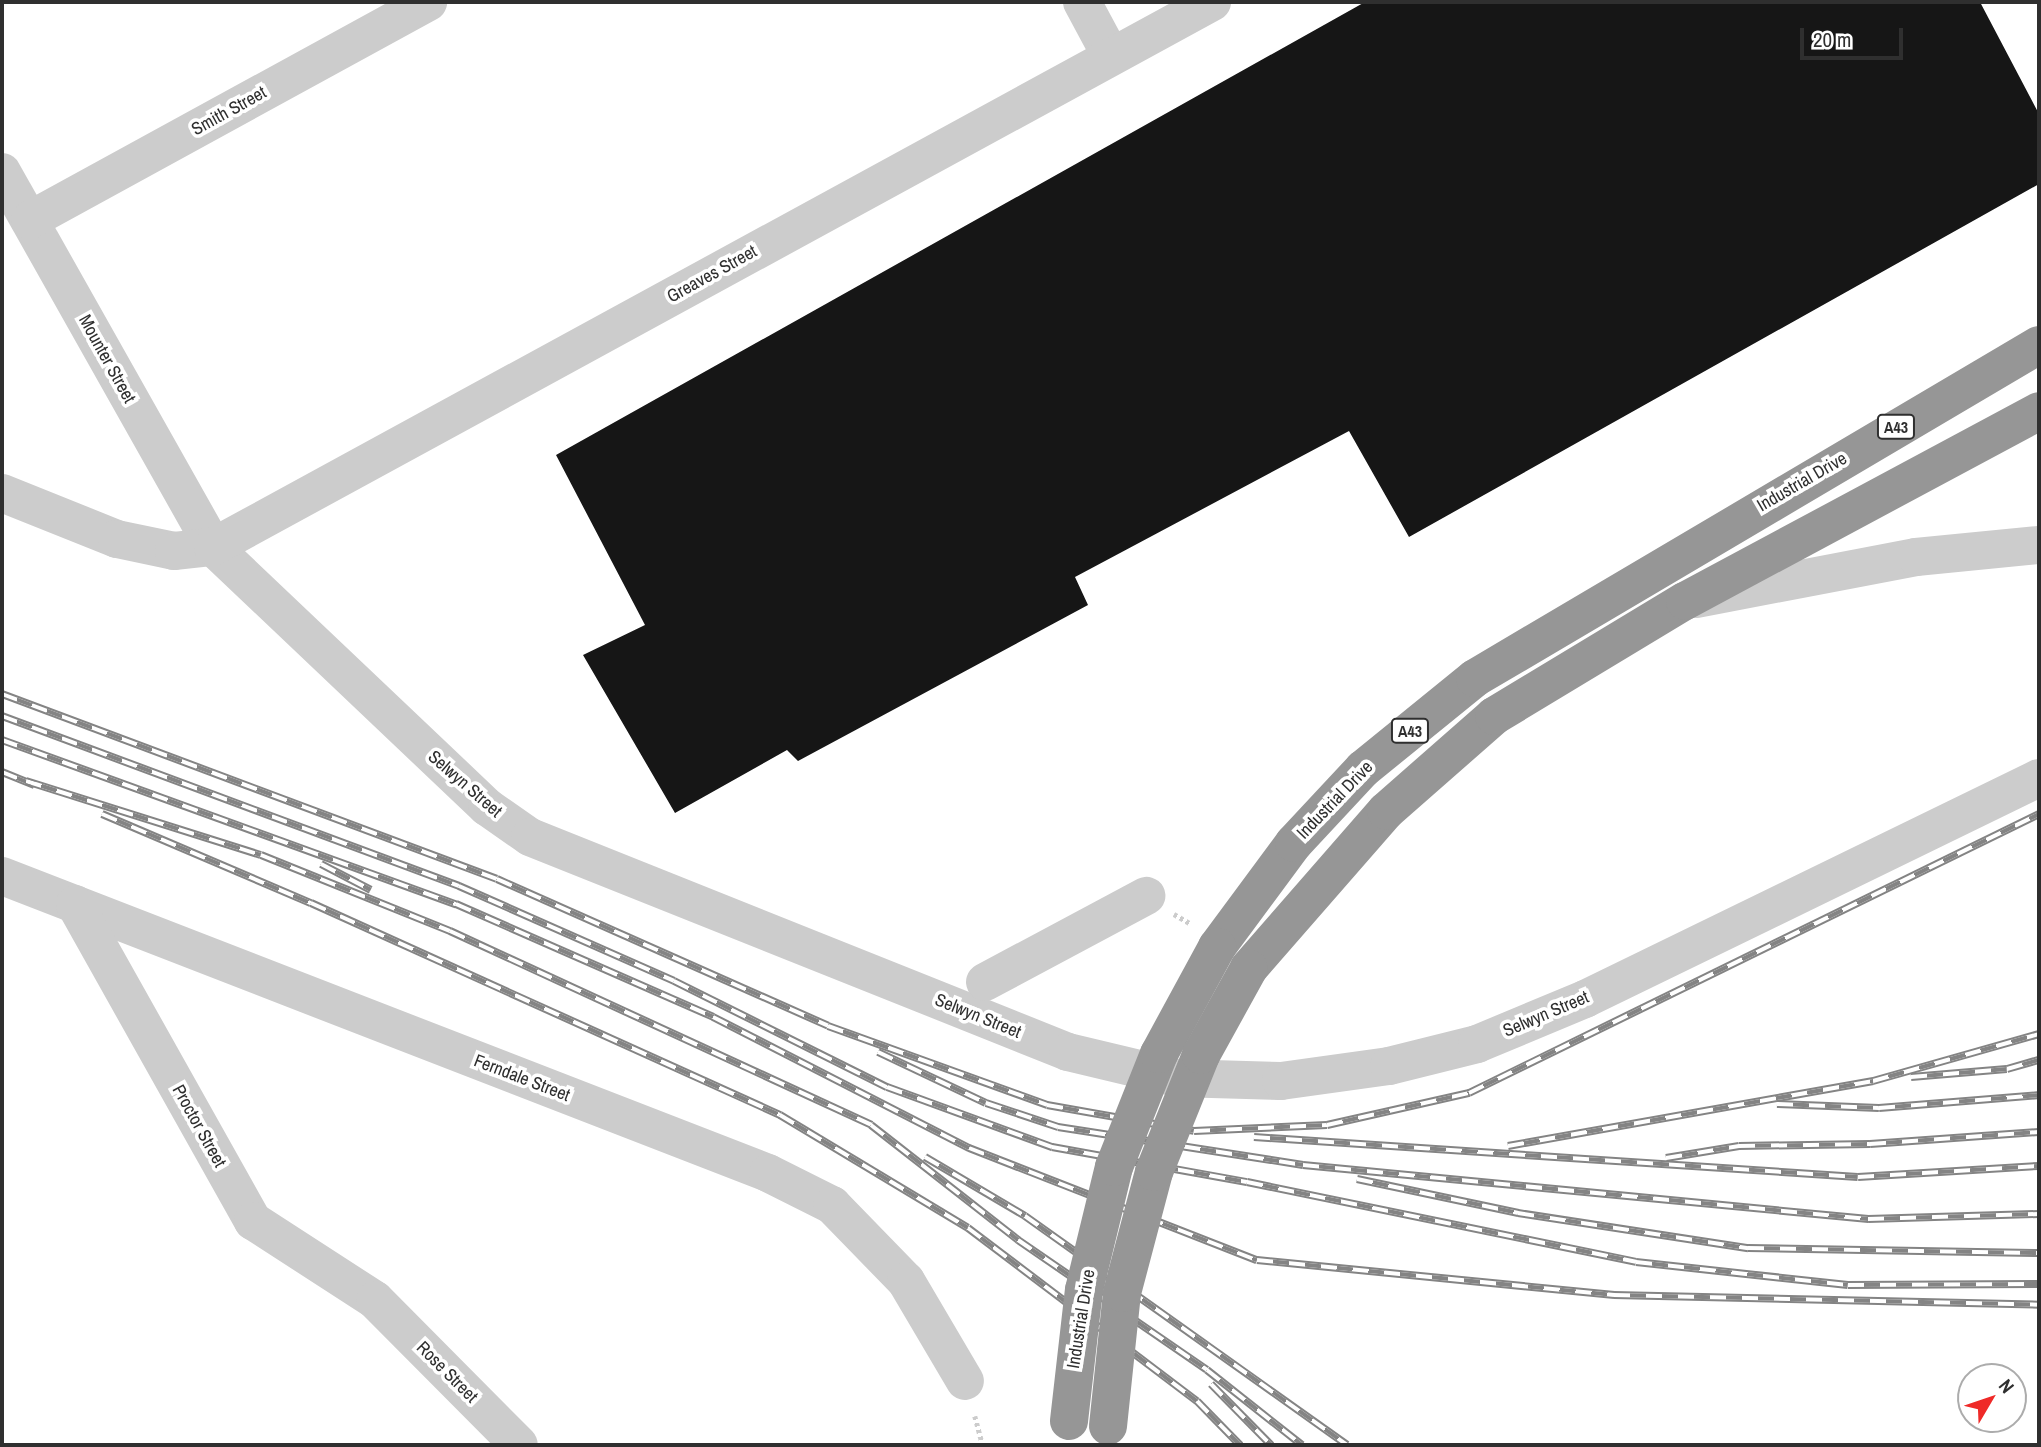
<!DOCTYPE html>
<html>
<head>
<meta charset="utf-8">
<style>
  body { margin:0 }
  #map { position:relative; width:2041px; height:1447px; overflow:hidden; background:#fff; font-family:"Archivo Narrow",sans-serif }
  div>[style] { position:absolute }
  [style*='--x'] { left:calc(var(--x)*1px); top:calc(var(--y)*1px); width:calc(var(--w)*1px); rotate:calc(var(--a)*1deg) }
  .building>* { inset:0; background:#161616 }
  .path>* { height:4.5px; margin-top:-2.25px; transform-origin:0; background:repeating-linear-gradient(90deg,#ccc 0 3.5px,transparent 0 7px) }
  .minor>* { height:38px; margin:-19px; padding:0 19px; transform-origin:19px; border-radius:19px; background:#ccc }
  .highway>* { height:38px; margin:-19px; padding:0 19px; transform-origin:19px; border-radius:19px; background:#969696 }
  .rail>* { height:8px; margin-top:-4px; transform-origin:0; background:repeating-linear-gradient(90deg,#fff 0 16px,#848484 0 32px); box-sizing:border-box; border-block:2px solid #848484 }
  .highway-bridge>* { height:38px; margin:-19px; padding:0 19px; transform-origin:19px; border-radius:19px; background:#969696 }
  span { translate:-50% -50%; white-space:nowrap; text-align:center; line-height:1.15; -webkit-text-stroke:7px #fff; paint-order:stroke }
  .shield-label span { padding:2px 5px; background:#fff; border:2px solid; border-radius:5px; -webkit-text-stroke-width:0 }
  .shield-label { font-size:16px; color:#2f2f2f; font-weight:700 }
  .street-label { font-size:18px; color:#2f2f2f }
  .frame { position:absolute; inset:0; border:4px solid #2f2f2f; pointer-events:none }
  .north { position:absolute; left:1957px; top:1363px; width:70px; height:70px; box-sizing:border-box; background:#fff; border:2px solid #acacac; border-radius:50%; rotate:51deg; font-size:19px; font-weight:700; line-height:28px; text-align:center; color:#2f2f2f }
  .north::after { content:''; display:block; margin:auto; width:24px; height:32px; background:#ef2a28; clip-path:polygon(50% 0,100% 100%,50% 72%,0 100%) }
  .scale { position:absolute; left:1800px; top:28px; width:103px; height:32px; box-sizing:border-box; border:4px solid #2f2f2f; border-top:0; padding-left:9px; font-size:21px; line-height:24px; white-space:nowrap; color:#2f2f2f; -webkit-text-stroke:5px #fff; paint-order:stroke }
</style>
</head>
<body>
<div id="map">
  <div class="building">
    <i style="clip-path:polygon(1365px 2px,1980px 2px,2039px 114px,2039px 184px,1409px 537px,1349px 431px,1075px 577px,1088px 605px,798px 761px,787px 750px,675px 813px,583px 655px,645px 625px,556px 455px)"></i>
  </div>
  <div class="path">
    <i style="--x:1174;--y:914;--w:20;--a:30"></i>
    <i style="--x:975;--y:1416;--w:30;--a:75"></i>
  </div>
  <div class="minor">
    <i style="--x:1082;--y:2;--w:61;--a:61.8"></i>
    <i style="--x:2;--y:172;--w:430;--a:60.6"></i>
    <i style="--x:213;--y:547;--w:378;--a:43.5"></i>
    <i style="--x:487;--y:807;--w:52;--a:34.9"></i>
    <i style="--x:530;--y:837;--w:579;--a:21.78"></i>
    <i style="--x:1068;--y:1052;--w:112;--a:13.4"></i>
    <i style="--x:1177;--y:1078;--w:104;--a:1.7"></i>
    <i style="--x:1281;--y:1081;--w:109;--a:-7.9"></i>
    <i style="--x:1389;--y:1066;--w:91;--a:-14"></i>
    <i style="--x:1477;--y:1044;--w:117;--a:-22.6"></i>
    <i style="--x:1585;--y:999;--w:505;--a:-25.96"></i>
    <i style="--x:30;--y:220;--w:454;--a:-28.7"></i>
    <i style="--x:2;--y:493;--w:124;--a:21.8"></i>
    <i style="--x:117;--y:539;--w:58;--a:11.9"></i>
    <i style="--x:174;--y:551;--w:39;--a:-6"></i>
    <i style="--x:213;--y:547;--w:1138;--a:-28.61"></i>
    <i style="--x:1696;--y:599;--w:224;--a:-10.8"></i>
    <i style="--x:1916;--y:557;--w:124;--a:-5.6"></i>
    <i style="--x:2;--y:876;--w:822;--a:21.19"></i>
    <i style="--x:768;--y:1173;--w:72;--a:26.6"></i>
    <i style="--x:832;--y:1205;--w:106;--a:45.8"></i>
    <i style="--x:906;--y:1281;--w:116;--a:59.5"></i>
    <i style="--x:75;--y:904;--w:364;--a:60.7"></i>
    <i style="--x:253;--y:1221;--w:145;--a:32.9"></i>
    <i style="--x:375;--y:1300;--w:204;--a:45.2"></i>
    <i style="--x:985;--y:982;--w:183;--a:-28.1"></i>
  </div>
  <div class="highway">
    <i style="--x:1217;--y:947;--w:129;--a:-53.5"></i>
    <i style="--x:1294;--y:843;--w:101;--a:-47"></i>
    <i style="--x:1363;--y:769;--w:144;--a:-39.1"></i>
    <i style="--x:1475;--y:678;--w:655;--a:-30.56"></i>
    <i style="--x:1249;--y:968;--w:208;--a:-48.9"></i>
    <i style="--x:1386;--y:811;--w:144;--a:-41.3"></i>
    <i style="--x:1494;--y:716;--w:223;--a:-31.1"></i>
    <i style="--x:1685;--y:601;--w:402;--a:-28.2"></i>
  </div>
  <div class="rail">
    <i style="--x:2;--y:694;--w:528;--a:20.49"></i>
    <i style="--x:497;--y:879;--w:362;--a:23.9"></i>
    <i style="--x:828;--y:1026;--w:233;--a:19.8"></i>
    <i style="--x:1047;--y:1105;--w:149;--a:10"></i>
    <i style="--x:1194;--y:1131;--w:133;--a:-2.6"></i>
    <i style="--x:1327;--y:1125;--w:146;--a:-12.7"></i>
    <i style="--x:1469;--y:1093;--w:635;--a:-26.08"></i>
    <i style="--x:2;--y:716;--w:488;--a:20.4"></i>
    <i style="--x:459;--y:886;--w:235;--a:23.8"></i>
    <i style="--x:674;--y:981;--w:238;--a:26.5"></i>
    <i style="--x:887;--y:1087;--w:176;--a:20"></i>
    <i style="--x:1052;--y:1147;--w:198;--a:10.2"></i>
    <i style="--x:1247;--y:1182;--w:397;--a:11.6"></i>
    <i style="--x:1636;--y:1262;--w:213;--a:6.2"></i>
    <i style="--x:1848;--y:1285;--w:191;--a:-0.3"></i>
    <i style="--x:2;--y:740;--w:483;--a:19.9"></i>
    <i style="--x:456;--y:904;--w:281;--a:23.7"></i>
    <i style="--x:713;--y:1017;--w:288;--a:27.1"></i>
    <i style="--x:969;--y:1148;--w:309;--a:21.3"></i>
    <i style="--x:1257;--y:1260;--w:359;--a:5.6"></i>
    <i style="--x:1614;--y:1295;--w:425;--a:1.3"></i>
    <i style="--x:2;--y:772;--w:35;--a:22"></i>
    <i style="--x:26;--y:781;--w:246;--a:17.5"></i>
    <i style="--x:261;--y:855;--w:204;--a:21.9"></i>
    <i style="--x:450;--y:931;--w:464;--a:24.7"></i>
    <i style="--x:871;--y:1125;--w:187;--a:38"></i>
    <i style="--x:1018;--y:1240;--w:229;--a:34.5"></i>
    <i style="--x:1207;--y:1370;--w:121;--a:38.3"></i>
    <i style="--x:102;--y:814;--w:227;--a:23.1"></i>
    <i style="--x:311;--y:903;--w:515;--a:24.32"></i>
    <i style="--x:780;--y:1115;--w:219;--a:31"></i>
    <i style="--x:968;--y:1228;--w:287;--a:37.1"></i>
    <i style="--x:1197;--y:1401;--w:62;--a:45.7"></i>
    <i style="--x:321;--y:864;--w:56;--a:27.5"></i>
    <i style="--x:878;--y:1052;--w:119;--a:25.3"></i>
    <i style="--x:986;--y:1103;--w:76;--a:18.4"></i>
    <i style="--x:1058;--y:1127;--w:248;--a:8.8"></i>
    <i style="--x:1303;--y:1165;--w:568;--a:5.46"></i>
    <i style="--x:1868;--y:1219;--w:171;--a:-1.7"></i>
    <i style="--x:1911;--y:1077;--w:96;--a:-4.8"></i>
    <i style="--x:2007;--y:1069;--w:33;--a:-16"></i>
    <i style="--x:1777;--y:1104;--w:102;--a:2.2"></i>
    <i style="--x:1879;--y:1108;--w:161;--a:-4.6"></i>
    <i style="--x:1254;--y:1137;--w:605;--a:3.79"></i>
    <i style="--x:1858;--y:1177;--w:181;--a:-3.5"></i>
    <i style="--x:1508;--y:1146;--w:371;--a:-10.1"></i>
    <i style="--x:1873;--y:1081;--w:173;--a:-15.8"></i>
    <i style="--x:925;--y:1157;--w:116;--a:30.5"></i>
    <i style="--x:1025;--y:1216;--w:395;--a:35.4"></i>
    <i style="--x:1666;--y:1158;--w:74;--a:-9.3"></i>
    <i style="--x:1739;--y:1146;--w:131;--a:-0.9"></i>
    <i style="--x:1870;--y:1144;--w:169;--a:-4.1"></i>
    <i style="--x:1357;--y:1179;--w:165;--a:11.9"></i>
    <i style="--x:1518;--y:1213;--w:233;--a:8.7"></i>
    <i style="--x:1748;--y:1248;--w:291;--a:1"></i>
    <i style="--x:1211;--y:1384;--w:86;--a:45.5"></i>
  </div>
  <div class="highway-bridge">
    <i style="--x:1069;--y:1421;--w:132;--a:-83.5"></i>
    <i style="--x:1084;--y:1290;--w:127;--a:-76.3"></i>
    <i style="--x:1114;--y:1167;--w:122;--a:-68.3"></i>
    <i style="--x:1159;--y:1054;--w:122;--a:-61.5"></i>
    <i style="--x:1108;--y:1426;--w:134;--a:-84"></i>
    <i style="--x:1122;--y:1293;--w:125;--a:-75.2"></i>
    <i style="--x:1154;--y:1172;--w:126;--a:-68.1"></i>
    <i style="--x:1201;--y:1055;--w:99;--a:-61.1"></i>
  </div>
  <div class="shield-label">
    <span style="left:1896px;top:427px">A43</span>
    <span style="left:1410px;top:731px">A43</span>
  </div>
  <div class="street-label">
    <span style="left:229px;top:111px;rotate:-29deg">Smith Street</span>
    <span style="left:712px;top:274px;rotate:-29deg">Greaves Street</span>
    <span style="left:107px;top:359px;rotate:61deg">Mounter Street</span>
    <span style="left:1802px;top:482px;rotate:-30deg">Industrial Drive</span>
    <span style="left:465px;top:784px;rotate:41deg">Selwyn Street</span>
    <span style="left:1335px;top:800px;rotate:-46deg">Industrial Drive</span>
    <span style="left:1546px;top:1014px;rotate:-23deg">Selwyn Street</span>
    <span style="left:978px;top:1016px;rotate:22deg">Selwyn Street</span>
    <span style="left:522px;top:1078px;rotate:21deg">Ferndale Street</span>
    <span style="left:199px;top:1126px;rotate:61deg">Proctor Street</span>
    <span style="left:1081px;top:1319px;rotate:-81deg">Industrial Drive</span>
    <span style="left:447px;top:1372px;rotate:45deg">Rose Street</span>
  </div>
  <div class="frame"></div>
  <div class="north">N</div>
  <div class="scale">20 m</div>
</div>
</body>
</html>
